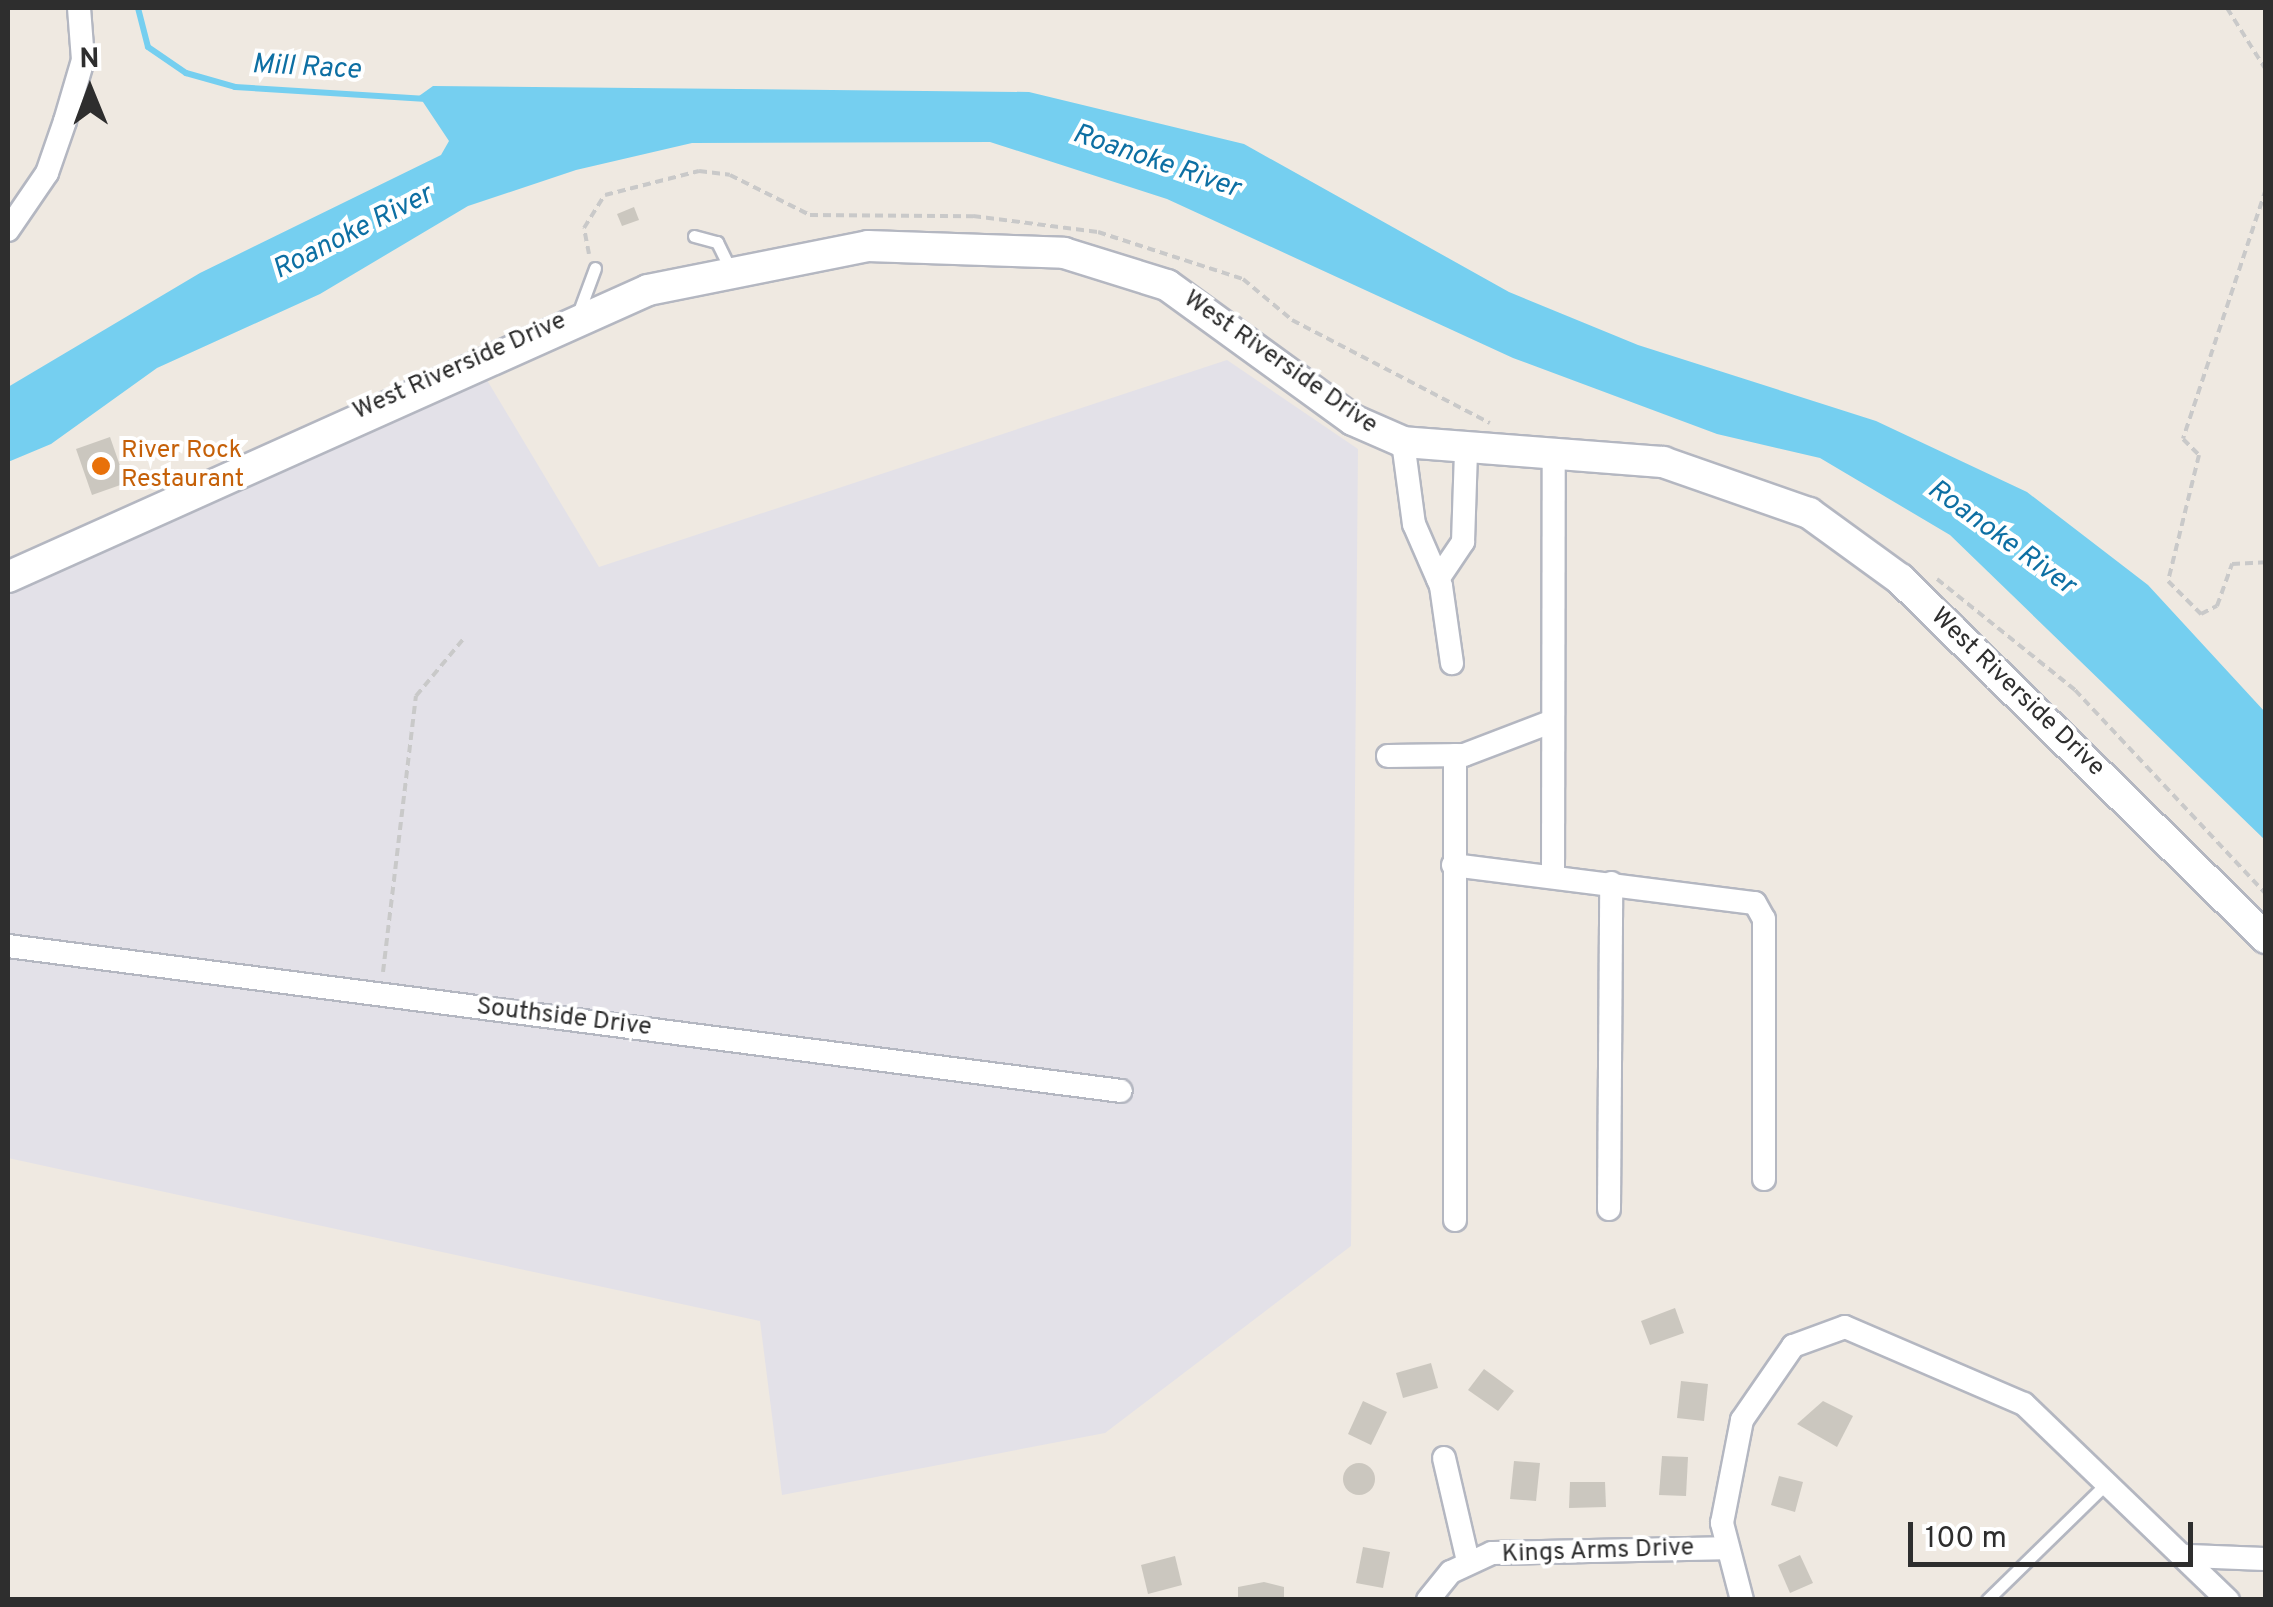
<!DOCTYPE html>
<html>
<head>
<meta charset="utf-8">
<style>
  body { margin:0 }
  #map { position:relative; width:2273px; height:1607px; overflow:hidden; background:#efe9e1; font-family:Overpass,sans-serif }
  div>[style] { position:absolute }
  [style*='--x'] { left:calc(var(--x)*1px); top:calc(var(--y)*1px); width:calc(var(--w)*1px); rotate:calc(var(--a)*1deg) }
  .industrial>* { inset:0; background:#e3e1e8 }
  .water>* { inset:0; background:#75cff0 }
  .stream>* { height:6px; margin:-3px; padding:0 3px; transform-origin:3px; border-radius:3px; background:#75cff0 }
  .building>* { inset:0; background:#cbc7bf }
  .round { border-radius:50% }
  .path>* { height:4px; margin-top:-2px; transform-origin:0; background:repeating-linear-gradient(90deg,#c9c9c9 0 8px,transparent 0 13px) }
  .roads { filter:drop-shadow(2px 0 #b4b7c1) drop-shadow(-2px 0 #b4b7c1) drop-shadow(0 2px #b4b7c1) drop-shadow(0 -2px #b4b7c1) }
  .lane>* { height:11px; margin:-5.5px; padding:0 5.5px; transform-origin:5.5px; border-radius:5.5px; background:#fff }
  .street>* { height:22px; margin:-11px; padding:0 11px; transform-origin:11px; border-radius:11px; background:#fff }
  .secondary>* { height:30px; margin:-15px; padding:0 15px; transform-origin:15px; border-radius:15px; background:#fff }
  .dots>* { width:28px; height:28px; translate:-50% -50%; box-sizing:border-box; border:5px solid #fff; border-radius:50% }
  span { translate:-50% -50%; white-space:nowrap; text-align:center; line-height:1.15; -webkit-text-stroke:8px #fff; paint-order:stroke }
  .street-label { font-size:25px; color:#2e2e2e }
  .food-label { font-size:25px; color:#c56008 }
  .left { translate:0 -50%; text-align:left }
  .water-label { font-size:28px; color:#0d6fa3; font-style:italic }
  .frame { position:absolute; inset:0; border:10px solid #2e2e2e; pointer-events:none }
  .north { position:absolute; left:40px; top:40px; width:100px; height:100px; -webkit-text-stroke:8px #fff; paint-order:stroke; rotate:359deg; font-size:28px; font-weight:700; line-height:40px; text-align:center; color:#2e2e2e }
  .north::after { content:''; display:block; margin:auto; width:35px; height:45px; background:#2e2e2e; clip-path:polygon(50% 0,100% 100%,50% 72%,0 100%) }
  .scale { position:absolute; left:1908px; top:1522px; width:285px; height:45px; box-sizing:border-box; border:5px solid #2e2e2e; border-top:0; padding-left:12px; font-size:30px; line-height:35px; white-space:nowrap; color:#2e2e2e; -webkit-text-stroke:8px #fff; paint-order:stroke }
</style>
</head>
<body>
<div id="map">
  <div class="industrial">
    <i style="clip-path:polygon(1227px 360px,1358px 449px,1351px 1246px,1105px 1433px,782px 1495px,760px 1321px,8px 1158px,8px 594px,484px 375px,599px 567px)"></i>
  </div>
  <div class="water">
    <i style="clip-path:polygon(433px 86px,1029px 92px,1244px 144px,1509px 292px,1638px 345px,1876px 421px,2027px 492px,2148px 585px,2265px 712px,2265px 840px,1950px 535px,1820px 458px,1717px 434px,1513px 358px,1167px 199px,990px 142px,692px 143px,576px 170px,468px 206px,320px 294px,157px 368px,51px 444px,8px 462px,8px 387px,200px 273px,441px 155px,449px 141px,419px 96px)"></i>
  </div>
  <div class="stream">
    <i style="--x:138;--y:8;--w:40;--a:75.6"></i>
    <i style="--x:148;--y:47;--w:46;--a:34.4"></i>
    <i style="--x:186;--y:73;--w:51;--a:15.9"></i>
    <i style="--x:235;--y:87;--w:192;--a:3.6"></i>
  </div>
  <div class="building">
    <i style="clip-path:polygon(634px 207px,639px 220px,622px 226px,617px 214px)"></i>
    <i style="clip-path:polygon(110px 437px,126px 483px,92px 495px,76px 449px)"></i>
    <i style="clip-path:polygon(1675px 1308px,1684px 1333px,1650px 1345px,1641px 1321px)"></i>
    <i style="clip-path:polygon(1431px 1363px,1438px 1388px,1403px 1398px,1396px 1373px)"></i>
    <i style="clip-path:polygon(1484px 1369px,1514px 1391px,1498px 1411px,1468px 1390px)"></i>
    <i style="clip-path:polygon(1681px 1381px,1708px 1384px,1704px 1421px,1677px 1418px)"></i>
    <i style="clip-path:polygon(1363px 1401px,1387px 1412px,1371px 1445px,1348px 1434px)"></i>
    <i style="clip-path:polygon(1823px 1401px,1853px 1416px,1837px 1447px,1797px 1424px)"></i>
    <i style="clip-path:polygon(1662px 1456px,1688px 1457px,1686px 1496px,1659px 1495px)"></i>
    <i style="clip-path:polygon(1514px 1461px,1540px 1463px,1536px 1501px,1510px 1499px)"></i>
    <i class="round" style="left:1343px;top:1463px;width:32px;height:32px"></i>
    <i style="clip-path:polygon(1779px 1476px,1803px 1482px,1795px 1512px,1771px 1505px)"></i>
    <i style="clip-path:polygon(1570px 1482px,1605px 1482px,1606px 1507px,1569px 1508px)"></i>
    <i style="clip-path:polygon(1363px 1547px,1390px 1552px,1383px 1588px,1356px 1583px)"></i>
    <i style="clip-path:polygon(1800px 1555px,1813px 1583px,1790px 1593px,1778px 1565px)"></i>
    <i style="clip-path:polygon(1175px 1556px,1182px 1585px,1148px 1594px,1141px 1565px)"></i>
    <i style="clip-path:polygon(1264px 1582px,1284px 1587px,1284px 1600px,1238px 1600px,1238px 1587px)"></i>
  </div>
  <div class="path">
    <i style="--x:2227;--y:8;--w:73;--a:57.8"></i>
    <i style="--x:2266;--y:189;--w:263;--a:108.4"></i>
    <i style="--x:2183;--y:439;--w:23;--a:45"></i>
    <i style="--x:2199;--y:455;--w:130;--a:103.8"></i>
    <i style="--x:2168;--y:581;--w:47;--a:45"></i>
    <i style="--x:2201;--y:614;--w:18;--a:-27"></i>
    <i style="--x:2217;--y:606;--w:45;--a:-70.3"></i>
    <i style="--x:2232;--y:564;--w:34;--a:-3"></i>
    <i style="--x:589;--y:254;--w:26;--a:-101"></i>
    <i style="--x:584;--y:228;--w:39;--a:-58"></i>
    <i style="--x:605;--y:195;--w:97;--a:-14.3"></i>
    <i style="--x:699;--y:171;--w:31;--a:7"></i>
    <i style="--x:730;--y:175;--w:89;--a:26.6"></i>
    <i style="--x:810;--y:215;--w:163;--a:0.4"></i>
    <i style="--x:973;--y:216;--w:126;--a:7.3"></i>
    <i style="--x:1098;--y:232;--w:152;--a:18"></i>
    <i style="--x:1243;--y:279;--w:64;--a:39.9"></i>
    <i style="--x:1292;--y:320;--w:223;--a:27.5"></i>
    <i style="--x:1937;--y:579;--w:177;--a:38.8"></i>
    <i style="--x:2075;--y:690;--w:279;--a:46.9"></i>
    <i style="--x:383;--y:972;--w:278;--a:-83.2"></i>
    <i style="--x:416;--y:696;--w:77;--a:-50.3"></i>
  </div>
  <div class="roads">
    <div class="lane">
      <i style="--x:694;--y:236;--w:24;--a:15"></i>
      <i style="--x:717;--y:242;--w:30;--a:64"></i>
      <i style="--x:578;--y:314;--w:49;--a:-69.7"></i>
      <i style="--x:1987;--y:1600;--w:170;--a:-44.3"></i>
    </div>
    <div class="street">
      <i style="--x:8;--y:230;--w:69;--a:-55.6"></i>
      <i style="--x:47;--y:173;--w:55;--a:-70.9"></i>
      <i style="--x:65;--y:121;--w:64;--a:-73.6"></i>
      <i style="--x:83;--y:60;--w:52;--a:-94.4"></i>
      <i style="--x:1403;--y:442;--w:83;--a:82.4"></i>
      <i style="--x:1414;--y:524;--w:68;--a:66.5"></i>
      <i style="--x:1441;--y:586;--w:78;--a:81.9"></i>
      <i style="--x:1438;--y:579;--w:45;--a:-56"></i>
      <i style="--x:1463;--y:542;--w:91;--a:-88.1"></i>
      <i style="--x:1455;--y:755;--w:465;--a:90"></i>
      <i style="--x:1388;--y:756;--w:76;--a:-0.8"></i>
      <i style="--x:1464;--y:755;--w:95;--a:-20.9"></i>
      <i style="--x:1453;--y:865;--w:304;--a:7.2"></i>
      <i style="--x:1755;--y:903;--w:18;--a:61"></i>
      <i style="--x:1764;--y:919;--w:260;--a:90"></i>
      <i style="--x:1553;--y:877;--w:424;--a:-89.9"></i>
      <i style="--x:8;--y:946;--w:1122;--a:7.42"></i>
      <i style="--x:1609;--y:1209;--w:326;--a:-89.6"></i>
      <i style="--x:1444;--y:1458;--w:106;--a:76.9"></i>
      <i style="--x:2188;--y:1556;--w:78;--a:2.2"></i>
      <i style="--x:1428;--y:1600;--w:36;--a:-51"></i>
      <i style="--x:1451;--y:1572;--w:45;--a:-24.9"></i>
      <i style="--x:1492;--y:1553;--w:232;--a:-1.2"></i>
      <i style="--x:1742;--y:1600;--w:80;--a:-104.6"></i>
      <i style="--x:1722;--y:1523;--w:105;--a:-79"></i>
      <i style="--x:1742;--y:1420;--w:90;--a:-55.4"></i>
      <i style="--x:1793;--y:1346;--w:55;--a:-20.1"></i>
      <i style="--x:1845;--y:1327;--w:195;--a:23.3"></i>
      <i style="--x:2024;--y:1404;--w:283;--a:43.9"></i>
    </div>
    <div class="secondary">
      <i style="--x:8;--y:577;--w:701;--a:-24.15"></i>
      <i style="--x:648;--y:290;--w:224;--a:-11.3"></i>
      <i style="--x:868;--y:246;--w:196;--a:2"></i>
      <i style="--x:1064;--y:253;--w:108;--a:17.3"></i>
      <i style="--x:1167;--y:285;--w:230;--a:36"></i>
      <i style="--x:1353;--y:420;--w:55;--a:23.7"></i>
      <i style="--x:1403;--y:442;--w:261;--a:4.4"></i>
      <i style="--x:1663;--y:462;--w:155;--a:19.3"></i>
      <i style="--x:1809;--y:513;--w:112;--a:36"></i>
      <i style="--x:1900;--y:579;--w:513;--a:44.45"></i>
    </div>
  </div>
  <div class="dots">
    <i style="left:101px;top:466px;background:#e8710a"></i>
  </div>
  <div class="street-label">
    <span style="left:1280px;top:363px;rotate:35deg">West Riverside Drive</span>
    <span style="left:460px;top:367px;rotate:-24deg">West Riverside Drive</span>
    <span style="left:2017px;top:693px;rotate:44deg">West Riverside Drive</span>
    <span style="left:564px;top:1018px;rotate:7deg">Southside Drive</span>
    <span style="left:1598px;top:1552px;rotate:-2deg">Kings Arms Drive</span>
  </div>
  <div class="food-label">
    <span class="left" style="left:121px;top:466px">River Rock<br>Restaurant</span>
  </div>
  <div class="water-label">
    <span style="left:306px;top:68px;rotate:3deg">Mill Race</span>
    <span style="left:1156px;top:162px;rotate:19deg">Roanoke River</span>
    <span style="left:353px;top:233px;rotate:-27deg">Roanoke River</span>
    <span style="left:2001px;top:538px;rotate:36deg">Roanoke River</span>
  </div>
  <div class="frame"></div>
  <div class="north">N</div>
  <div class="scale">100 m</div>
</div>
</body>
</html>
